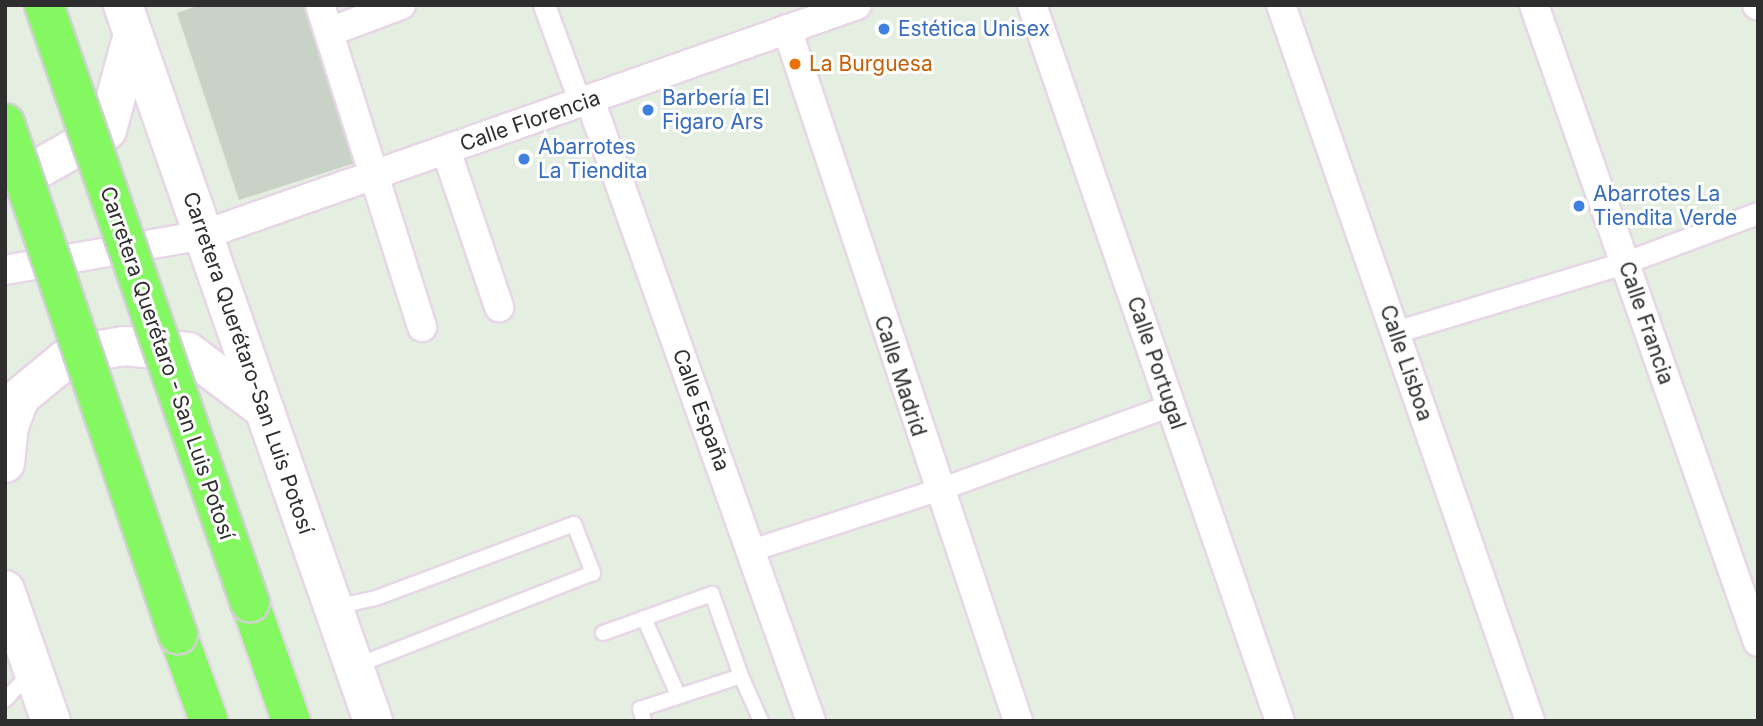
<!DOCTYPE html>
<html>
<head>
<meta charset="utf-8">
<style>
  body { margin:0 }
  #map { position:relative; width:1763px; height:726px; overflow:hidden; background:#e5efe1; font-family:Inter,sans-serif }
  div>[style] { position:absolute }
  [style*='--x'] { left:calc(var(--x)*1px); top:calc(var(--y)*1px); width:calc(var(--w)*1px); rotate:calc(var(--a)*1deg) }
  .building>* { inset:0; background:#c8d2c6 }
  .roads { filter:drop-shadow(2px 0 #e6d6e6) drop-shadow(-2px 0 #e6d6e6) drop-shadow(0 2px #e6d6e6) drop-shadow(0 -2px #e6d6e6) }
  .service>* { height:14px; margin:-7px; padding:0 7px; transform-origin:7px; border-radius:7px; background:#fff }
  .pedestrian>* { height:21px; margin:-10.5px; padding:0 10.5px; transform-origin:10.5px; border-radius:10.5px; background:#fff }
  .minor>* { height:28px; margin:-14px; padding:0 14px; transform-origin:14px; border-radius:14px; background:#fff }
  .secondary>* { height:38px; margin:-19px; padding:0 19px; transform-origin:19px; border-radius:19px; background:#fff }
  .trunk>* { height:38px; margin:-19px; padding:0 19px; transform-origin:19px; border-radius:19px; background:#84f860 }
  .bridges { filter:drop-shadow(2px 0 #d1d1d1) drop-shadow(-2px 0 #d1d1d1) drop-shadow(0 2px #d1d1d1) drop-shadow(0 -2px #d1d1d1) }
  .trunk-bridge>* { height:38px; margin:-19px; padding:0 19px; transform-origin:19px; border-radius:19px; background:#84f860 }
  .dots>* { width:19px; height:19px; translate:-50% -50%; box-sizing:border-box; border:4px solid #fff; border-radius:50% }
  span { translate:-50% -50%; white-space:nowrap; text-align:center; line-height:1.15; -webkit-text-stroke:6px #fff; paint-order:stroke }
  .shop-label { font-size:21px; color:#366cbe }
  .left { translate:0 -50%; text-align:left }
  .food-label { font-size:21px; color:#c56008 }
  .street-label { font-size:21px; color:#2e2e2e }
  .frame { position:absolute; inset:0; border:7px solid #2e2e2e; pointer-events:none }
</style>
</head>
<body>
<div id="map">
  <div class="building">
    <i style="clip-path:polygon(200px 5px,303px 5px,355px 163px,239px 200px,177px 13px)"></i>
  </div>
  <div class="roads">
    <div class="service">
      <i style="--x:335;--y:607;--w:42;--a:-12.4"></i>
      <i style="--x:376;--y:598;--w:211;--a:-20.5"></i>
      <i style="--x:574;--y:524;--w:53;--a:68.8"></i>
      <i style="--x:593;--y:573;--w:255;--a:158.6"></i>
      <i style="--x:644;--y:618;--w:84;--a:66.2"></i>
      <i style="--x:603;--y:633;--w:116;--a:-19.7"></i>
      <i style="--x:712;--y:594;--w:87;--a:70.5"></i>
      <i style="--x:5;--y:700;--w:37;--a:-47"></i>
      <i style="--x:644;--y:721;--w:13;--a:-108"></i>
      <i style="--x:640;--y:709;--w:106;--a:-18.1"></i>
      <i style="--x:741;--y:676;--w:49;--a:66"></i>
    </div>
    <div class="pedestrian">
      <i style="--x:544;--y:5;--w:104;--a:69.8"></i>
      <i style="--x:1395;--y:332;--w:239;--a:-16.8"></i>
      <i style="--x:1624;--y:263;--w:143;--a:-20.5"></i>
      <i style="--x:751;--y:550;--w:195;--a:-17.9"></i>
      <i style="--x:937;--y:490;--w:248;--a:-20"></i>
    </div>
    <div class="minor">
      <i style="--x:320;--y:5;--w:338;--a:72.4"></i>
      <i style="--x:1032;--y:5;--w:758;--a:70.9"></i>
      <i style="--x:1281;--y:5;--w:758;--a:70.82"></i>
      <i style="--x:1534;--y:5;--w:675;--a:70.63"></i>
      <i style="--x:1757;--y:5;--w:1;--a:45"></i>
      <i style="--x:787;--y:29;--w:730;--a:71.54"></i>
      <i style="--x:329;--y:32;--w:77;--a:-20.6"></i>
      <i style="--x:590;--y:100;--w:659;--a:70.41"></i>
      <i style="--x:446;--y:150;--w:166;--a:71.3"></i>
      <i style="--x:5;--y:270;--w:201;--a:-10"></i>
      <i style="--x:203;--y:235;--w:693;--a:-19.38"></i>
    </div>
    <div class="secondary">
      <i style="--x:123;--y:5;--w:758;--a:70.75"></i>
      <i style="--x:5;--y:177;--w:40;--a:-16"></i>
      <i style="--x:43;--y:166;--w:73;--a:-29.4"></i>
      <i style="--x:107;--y:130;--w:99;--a:-74.8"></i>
      <i style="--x:5;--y:463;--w:37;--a:-84"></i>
      <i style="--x:9;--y:426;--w:31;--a:-69"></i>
      <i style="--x:20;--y:397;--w:66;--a:-39.5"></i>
      <i style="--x:71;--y:355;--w:54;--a:-9.6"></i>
      <i style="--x:124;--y:346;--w:64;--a:5.4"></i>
      <i style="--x:188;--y:352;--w:96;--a:37"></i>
      <i style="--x:5;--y:590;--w:139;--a:70.7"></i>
    </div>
    <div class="trunk">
      <i style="--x:250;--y:603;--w:125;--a:70.8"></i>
      <i style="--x:178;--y:635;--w:91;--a:70.2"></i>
    </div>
  </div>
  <div class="bridges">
    <div class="trunk-bridge">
      <i style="--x:44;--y:5;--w:632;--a:70.99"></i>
      <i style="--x:5;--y:123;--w:540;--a:71.33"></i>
    </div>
  </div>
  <div class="dots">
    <i style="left:884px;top:29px;background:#3f7fe0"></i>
    <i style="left:795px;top:64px;background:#e8710a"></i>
    <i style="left:648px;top:110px;background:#3f7fe0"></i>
    <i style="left:524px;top:159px;background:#3f7fe0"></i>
    <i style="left:1579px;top:206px;background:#3f7fe0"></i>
  </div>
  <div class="shop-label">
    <span class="left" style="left:898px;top:29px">Estética Unisex</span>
    <span class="left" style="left:662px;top:110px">Barbería El<br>Figaro Ars</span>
    <span class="left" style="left:538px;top:159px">Abarrotes<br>La Tiendita</span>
    <span class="left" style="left:1593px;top:206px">Abarrotes La<br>Tiendita Verde</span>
  </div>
  <div class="food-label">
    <span class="left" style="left:809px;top:64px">La Burguesa</span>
  </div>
  <div class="street-label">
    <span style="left:530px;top:121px;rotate:-19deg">Calle Florencia</span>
    <span style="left:1646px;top:323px;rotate:71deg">Calle Francia</span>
    <span style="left:167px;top:363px;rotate:71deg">Carretera Querétaro - San Luis Potosí</span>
    <span style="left:248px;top:363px;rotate:71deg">Carretera Querétaro-San Luis Potosí</span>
    <span style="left:1156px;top:363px;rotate:71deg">Calle Portugal</span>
    <span style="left:1406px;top:363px;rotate:71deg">Calle Lisboa</span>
    <span style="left:900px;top:376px;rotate:72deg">Calle Madrid</span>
    <span style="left:701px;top:410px;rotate:70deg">Calle España</span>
  </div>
  <div class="frame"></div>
</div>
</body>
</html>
